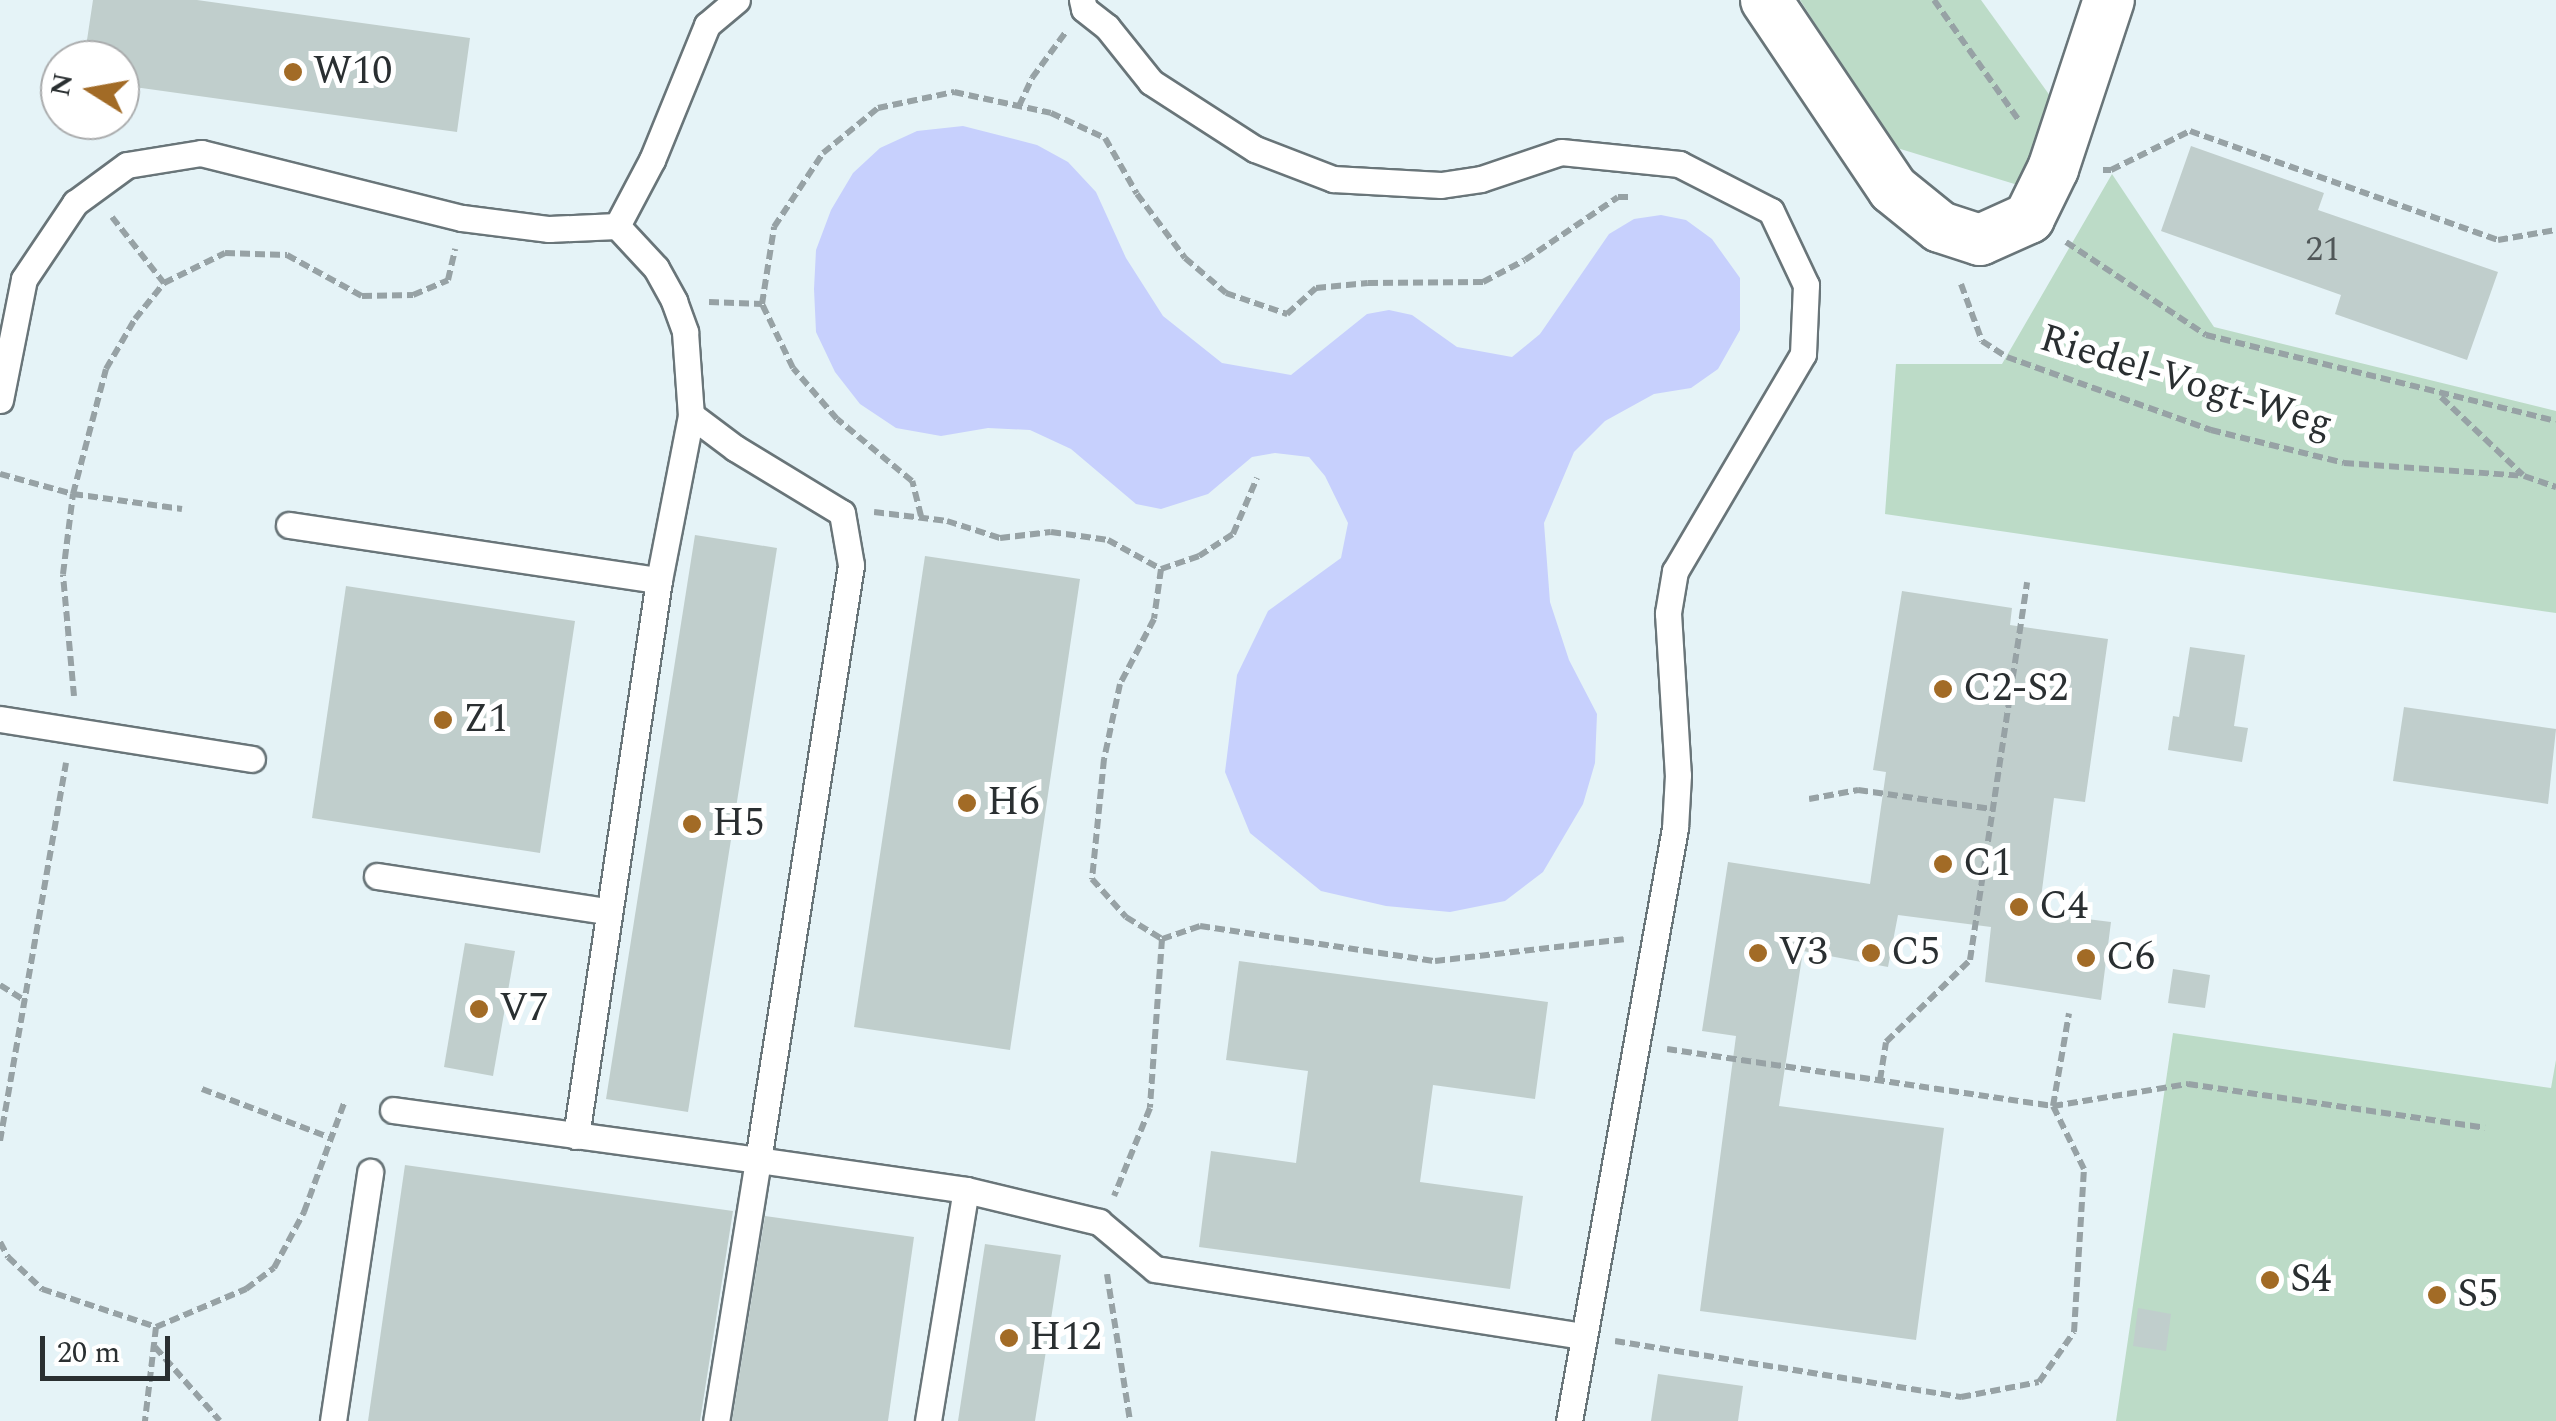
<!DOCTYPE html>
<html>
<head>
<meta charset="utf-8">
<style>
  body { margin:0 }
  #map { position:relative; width:2556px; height:1421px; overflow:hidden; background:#e5f3f7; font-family:Spectral,serif }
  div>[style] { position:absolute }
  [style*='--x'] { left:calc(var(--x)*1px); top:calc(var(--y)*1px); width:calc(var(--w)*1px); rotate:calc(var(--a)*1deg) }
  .green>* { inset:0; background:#bcdbc7 }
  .water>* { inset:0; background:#c7d0fd }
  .building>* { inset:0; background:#c0cecc }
  .path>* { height:6px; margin-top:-3px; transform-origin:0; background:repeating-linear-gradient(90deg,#97a2a5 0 10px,transparent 0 15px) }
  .roads { filter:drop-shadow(2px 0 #697579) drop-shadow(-2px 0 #697579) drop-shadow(0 2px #697579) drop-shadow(0 -2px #697579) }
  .lane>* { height:25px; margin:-12.5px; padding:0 12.5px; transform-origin:12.5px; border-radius:12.5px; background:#fff }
  .street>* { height:50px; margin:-25px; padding:0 25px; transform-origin:25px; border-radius:25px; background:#fff }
  .dots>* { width:28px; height:28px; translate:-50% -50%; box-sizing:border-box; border:5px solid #fff; border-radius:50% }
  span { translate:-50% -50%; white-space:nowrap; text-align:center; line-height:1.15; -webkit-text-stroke:10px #fff; paint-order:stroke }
  .number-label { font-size:35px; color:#505758 }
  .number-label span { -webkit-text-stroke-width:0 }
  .poi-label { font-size:40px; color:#2a2f31 }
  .left { translate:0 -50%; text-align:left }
  .street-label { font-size:40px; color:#2a2f31 }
  .north { position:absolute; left:40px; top:40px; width:100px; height:100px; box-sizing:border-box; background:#fff; border:2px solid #aaacad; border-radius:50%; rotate:281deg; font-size:28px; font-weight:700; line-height:40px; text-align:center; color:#2a2f31 }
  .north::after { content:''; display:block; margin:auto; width:35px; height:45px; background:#a26b26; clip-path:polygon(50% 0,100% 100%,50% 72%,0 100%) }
  .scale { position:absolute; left:40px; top:1336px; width:130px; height:45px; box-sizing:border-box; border:5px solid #2a2f31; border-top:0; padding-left:12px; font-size:30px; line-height:35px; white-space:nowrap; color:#2a2f31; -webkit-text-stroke:8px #fff; paint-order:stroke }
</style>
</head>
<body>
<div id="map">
  <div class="green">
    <i style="clip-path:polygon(1800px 0,1981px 0,2053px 100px,2021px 186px,1894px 147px)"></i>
    <i style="clip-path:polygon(2112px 174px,2214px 327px,2556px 411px,2556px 613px,1885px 514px,1896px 364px,2002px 364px)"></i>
    <i style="clip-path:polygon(2173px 1033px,2551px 1088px,2556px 1060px,2556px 1421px,2116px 1421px)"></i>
  </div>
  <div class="water">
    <i style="clip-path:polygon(963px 126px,1037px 145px,1068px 162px,1096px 192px,1126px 258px,1163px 316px,1222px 363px,1291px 375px,1367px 314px,1389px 310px,1412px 315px,1457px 347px,1512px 357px,1540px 334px,1609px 234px,1634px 219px,1661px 215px,1686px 220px,1712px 239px,1740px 278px,1740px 330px,1718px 369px,1691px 388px,1654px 394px,1605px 421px,1574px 452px,1544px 523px,1550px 602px,1569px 660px,1597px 714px,1595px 763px,1583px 804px,1543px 872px,1505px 901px,1450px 912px,1386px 906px,1321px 891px,1250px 833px,1225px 772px,1237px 675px,1268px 611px,1341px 558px,1348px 523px,1325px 476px,1309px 457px,1275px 453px,1252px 457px,1208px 494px,1161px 509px,1136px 504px,1071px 449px,1030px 430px,988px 428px,941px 436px,896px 428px,860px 404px,835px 372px,816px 332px,814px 289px,816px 250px,831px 210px,853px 173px,880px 148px,917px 131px)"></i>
  </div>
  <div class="building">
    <i style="clip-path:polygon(93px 0,197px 0,470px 38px,457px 132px,120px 85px,120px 60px,84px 60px)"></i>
    <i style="clip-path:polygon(2191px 146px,2324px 193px,2318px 210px,2498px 272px,2467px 360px,2335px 314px,2341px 295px,2161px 231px)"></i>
    <i style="clip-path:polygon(695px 535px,777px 548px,688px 1112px,606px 1099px)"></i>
    <i style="clip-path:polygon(925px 556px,1080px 579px,1010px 1050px,854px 1027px)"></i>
    <i style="clip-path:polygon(346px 586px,575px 621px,540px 853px,312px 818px)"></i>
    <i style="clip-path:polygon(1902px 591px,2012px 608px,2010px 625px,2108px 639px,2085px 802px,2054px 798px,2039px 913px,2111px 922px,2101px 1000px,1985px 982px,1991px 927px,1898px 915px,1888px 967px,1803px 951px,1779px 1106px,1944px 1128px,1916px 1340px,1700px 1311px,1736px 1036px,1702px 1031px,1728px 862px,1870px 884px,1886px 772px,1873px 770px)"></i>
    <i style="clip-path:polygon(2190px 647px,2245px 655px,2234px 726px,2248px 728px,2242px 762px,2168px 750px,2173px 716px,2179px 717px)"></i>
    <i style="clip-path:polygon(2404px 707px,2556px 729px,2548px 804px,2393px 781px)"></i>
    <i style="clip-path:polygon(465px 943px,515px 951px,493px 1076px,444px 1067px)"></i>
    <i style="clip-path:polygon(1239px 961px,1548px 1002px,1535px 1099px,1433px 1085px,1420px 1182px,1523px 1196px,1510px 1289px,1199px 1247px,1211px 1151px,1296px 1163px,1308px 1071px,1226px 1060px)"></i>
    <i style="clip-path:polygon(2173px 969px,2210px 975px,2205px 1008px,2168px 1003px)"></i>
    <i style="clip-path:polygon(405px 1165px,733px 1211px,700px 1421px,368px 1421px)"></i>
    <i style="clip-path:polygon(765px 1216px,914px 1237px,888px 1421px,732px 1421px)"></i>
    <i style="clip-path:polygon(985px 1244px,1061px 1255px,1035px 1421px,958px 1421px)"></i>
    <i style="clip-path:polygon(2138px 1308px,2171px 1314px,2166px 1351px,2133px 1346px)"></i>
    <i style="clip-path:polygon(1658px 1374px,1743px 1386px,1738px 1421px,1651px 1421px)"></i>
  </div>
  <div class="path">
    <i style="--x:1934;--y:0;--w:149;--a:54.8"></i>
    <i style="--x:1019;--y:106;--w:31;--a:-65"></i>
    <i style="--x:1032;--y:78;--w:56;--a:-53.7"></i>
    <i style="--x:2103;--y:170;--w:8;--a:0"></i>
    <i style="--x:2111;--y:170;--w:88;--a:-26.3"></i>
    <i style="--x:2190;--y:131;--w:327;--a:19.5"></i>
    <i style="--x:2498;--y:240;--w:59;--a:-9.8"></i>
    <i style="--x:112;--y:217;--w:84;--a:51.8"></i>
    <i style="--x:2066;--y:242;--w:168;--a:33.6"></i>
    <i style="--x:2206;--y:335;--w:360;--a:13.8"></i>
    <i style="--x:1961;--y:284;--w:61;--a:69.8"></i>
    <i style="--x:1982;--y:341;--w:30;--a:33"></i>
    <i style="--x:2007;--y:357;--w:217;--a:19.7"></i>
    <i style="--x:2211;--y:430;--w:137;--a:13.9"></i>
    <i style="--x:2344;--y:463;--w:180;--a:4.1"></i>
    <i style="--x:2524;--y:476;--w:34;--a:19"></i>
    <i style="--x:709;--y:302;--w:53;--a:2.2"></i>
    <i style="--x:2441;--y:397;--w:113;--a:43.6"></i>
    <i style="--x:0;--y:474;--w:76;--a:15.3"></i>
    <i style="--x:73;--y:494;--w:110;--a:7.8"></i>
    <i style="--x:874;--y:512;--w:74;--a:7"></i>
    <i style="--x:947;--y:521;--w:56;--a:17.8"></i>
    <i style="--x:1000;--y:538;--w:51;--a:-6.7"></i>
    <i style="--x:1051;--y:532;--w:58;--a:8"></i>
    <i style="--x:1108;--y:540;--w:60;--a:28.7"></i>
    <i style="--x:1161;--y:569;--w:50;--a:98"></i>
    <i style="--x:1154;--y:619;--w:73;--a:117.6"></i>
    <i style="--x:1120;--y:684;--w:77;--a:102"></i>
    <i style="--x:1104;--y:759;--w:121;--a:95.7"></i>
    <i style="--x:1092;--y:879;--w:51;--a:48.2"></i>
    <i style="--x:1126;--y:917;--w:42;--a:31.4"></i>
    <i style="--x:1162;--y:939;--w:169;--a:94.1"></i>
    <i style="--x:1150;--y:1108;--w:95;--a:112.2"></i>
    <i style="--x:921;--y:516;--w:36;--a:-104"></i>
    <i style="--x:912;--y:481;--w:97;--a:-140.4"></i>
    <i style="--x:837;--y:419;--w:67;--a:-130.8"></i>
    <i style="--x:793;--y:368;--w:71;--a:-115.8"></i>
    <i style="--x:762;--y:304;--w:78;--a:-81.1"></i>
    <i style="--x:774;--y:227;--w:89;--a:-56.5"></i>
    <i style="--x:823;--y:153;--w:71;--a:-39.3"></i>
    <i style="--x:878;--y:108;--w:78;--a:-11.9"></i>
    <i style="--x:954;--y:92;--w:99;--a:12.2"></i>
    <i style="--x:1051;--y:113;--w:60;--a:24.8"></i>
    <i style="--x:1105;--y:138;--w:64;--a:60.3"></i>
    <i style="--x:1137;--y:194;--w:80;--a:53.1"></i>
    <i style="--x:1185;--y:258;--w:54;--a:40.5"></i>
    <i style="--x:1226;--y:293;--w:65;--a:19"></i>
    <i style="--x:1287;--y:314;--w:39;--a:-42"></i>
    <i style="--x:1316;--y:288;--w:52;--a:-5.5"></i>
    <i style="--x:1368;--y:283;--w:115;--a:-0.5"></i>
    <i style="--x:1483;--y:282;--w:47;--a:-27.6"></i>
    <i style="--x:1525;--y:260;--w:112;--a:-34.1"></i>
    <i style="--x:1618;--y:197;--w:10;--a:0"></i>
    <i style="--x:1161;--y:569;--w:40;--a:-18.9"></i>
    <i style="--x:1199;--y:556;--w:40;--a:-32.9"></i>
    <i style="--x:1233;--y:534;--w:61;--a:-66.8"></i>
    <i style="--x:74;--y:696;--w:122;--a:-95.2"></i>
    <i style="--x:63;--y:574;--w:81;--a:-82.9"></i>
    <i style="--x:73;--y:494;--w:129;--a:-75.2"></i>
    <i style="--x:106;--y:369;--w:58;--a:-59.9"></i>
    <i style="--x:135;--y:319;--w:46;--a:-51.1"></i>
    <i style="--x:164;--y:283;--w:68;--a:-26.2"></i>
    <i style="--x:225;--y:253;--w:62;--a:1.8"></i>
    <i style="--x:287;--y:255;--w:85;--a:28.7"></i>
    <i style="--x:362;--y:296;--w:51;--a:-1.1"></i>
    <i style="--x:413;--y:295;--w:38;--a:-23"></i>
    <i style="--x:448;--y:280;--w:32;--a:-77"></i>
    <i style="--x:1809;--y:799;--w:50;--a:-10.4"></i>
    <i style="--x:1858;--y:790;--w:135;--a:8.1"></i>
    <i style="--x:1162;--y:939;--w:40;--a:-18.9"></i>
    <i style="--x:1200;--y:926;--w:238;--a:8.5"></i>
    <i style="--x:1435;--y:961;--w:190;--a:-6.6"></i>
    <i style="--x:0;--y:985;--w:28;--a:32"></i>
    <i style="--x:1667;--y:1049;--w:390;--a:8.4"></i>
    <i style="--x:2053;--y:1106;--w:137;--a:-9.3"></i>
    <i style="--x:2188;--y:1084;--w:300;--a:8.4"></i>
    <i style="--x:1880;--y:1080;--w:38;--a:-81"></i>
    <i style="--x:1886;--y:1042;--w:117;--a:-44.3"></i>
    <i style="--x:1970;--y:960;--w:382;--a:-81.4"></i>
    <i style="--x:202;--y:1089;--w:138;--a:20.8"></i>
    <i style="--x:0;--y:1141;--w:384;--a:-80.1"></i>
    <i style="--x:0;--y:1242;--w:17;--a:62"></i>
    <i style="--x:8;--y:1257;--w:47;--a:43.3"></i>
    <i style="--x:42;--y:1289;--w:120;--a:18.4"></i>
    <i style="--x:156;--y:1327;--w:95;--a:96.7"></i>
    <i style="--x:1107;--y:1274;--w:149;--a:81.1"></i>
    <i style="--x:156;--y:1327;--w:98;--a:-22.9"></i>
    <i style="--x:246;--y:1289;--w:35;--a:-37"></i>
    <i style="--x:274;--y:1268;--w:64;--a:-61.8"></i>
    <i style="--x:304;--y:1212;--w:116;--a:-69.8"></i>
    <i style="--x:1615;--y:1341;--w:351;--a:9.2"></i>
    <i style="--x:1961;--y:1397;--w:79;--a:-10.9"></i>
    <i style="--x:2039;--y:1382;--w:61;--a:-55"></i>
    <i style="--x:2074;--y:1332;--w:163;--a:-86.5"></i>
    <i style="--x:2084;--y:1169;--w:70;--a:-116.2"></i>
    <i style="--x:2053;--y:1106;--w:94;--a:-80.2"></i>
    <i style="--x:155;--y:1347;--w:98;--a:48.7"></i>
  </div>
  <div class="roads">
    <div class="lane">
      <i style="--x:1082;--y:0;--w:9;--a:77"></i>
      <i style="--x:1084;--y:9;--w:29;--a:38"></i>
      <i style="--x:1107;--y:27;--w:70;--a:51.3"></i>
      <i style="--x:1151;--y:82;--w:124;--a:32.8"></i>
      <i style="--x:1255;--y:149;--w:84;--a:21"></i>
      <i style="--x:1333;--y:179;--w:108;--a:3.2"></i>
      <i style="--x:1441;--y:185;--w:40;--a:-8.5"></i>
      <i style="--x:1481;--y:179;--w:84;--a:-18.6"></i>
      <i style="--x:1561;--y:152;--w:119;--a:5.8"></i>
      <i style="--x:1679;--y:164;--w:103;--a:27.1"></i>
      <i style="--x:1771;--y:211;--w:82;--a:64.7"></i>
      <i style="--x:1806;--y:285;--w:69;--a:92.5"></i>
      <i style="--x:1803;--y:354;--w:252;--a:120.5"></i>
      <i style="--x:1675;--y:571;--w:43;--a:99.5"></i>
      <i style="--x:1668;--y:613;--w:162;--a:86.5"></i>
      <i style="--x:1678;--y:775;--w:53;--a:93.2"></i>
      <i style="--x:1675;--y:828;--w:602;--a:100.13"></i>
      <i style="--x:617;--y:226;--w:75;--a:-62.1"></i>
      <i style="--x:652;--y:160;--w:146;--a:-67.8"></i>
      <i style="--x:707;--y:25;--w:39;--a:-40"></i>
      <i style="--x:0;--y:400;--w:123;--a:-78.8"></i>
      <i style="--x:24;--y:279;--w:92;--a:-56.1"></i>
      <i style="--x:75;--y:203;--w:64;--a:-36.2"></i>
      <i style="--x:127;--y:165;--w:75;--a:-9.2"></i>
      <i style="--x:201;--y:153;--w:269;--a:14"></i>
      <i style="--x:462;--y:218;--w:88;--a:7.2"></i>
      <i style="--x:549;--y:229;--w:68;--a:-2.5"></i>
      <i style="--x:617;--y:226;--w:57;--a:47.1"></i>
      <i style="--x:656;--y:268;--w:38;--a:61"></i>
      <i style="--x:674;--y:301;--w:33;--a:70"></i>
      <i style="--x:685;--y:332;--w:83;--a:85.9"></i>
      <i style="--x:691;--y:415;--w:55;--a:36.9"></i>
      <i style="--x:735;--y:448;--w:125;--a:31.3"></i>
      <i style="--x:842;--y:513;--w:53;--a:80.2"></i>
      <i style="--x:851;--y:565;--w:602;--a:98.88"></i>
      <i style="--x:758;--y:1160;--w:210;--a:8.2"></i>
      <i style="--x:966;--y:1190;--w:137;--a:13.5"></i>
      <i style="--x:1099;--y:1222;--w:73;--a:40"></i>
      <i style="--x:1155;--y:1269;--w:434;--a:8.9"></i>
      <i style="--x:289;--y:525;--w:374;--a:8.5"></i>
      <i style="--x:0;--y:719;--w:255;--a:9"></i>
      <i style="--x:377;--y:876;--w:233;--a:8.7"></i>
      <i style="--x:393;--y:1110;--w:368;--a:7.8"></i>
      <i style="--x:758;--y:1160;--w:264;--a:99.1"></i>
      <i style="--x:576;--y:1136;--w:562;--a:-81.51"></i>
      <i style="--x:659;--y:580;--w:168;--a:-79"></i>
      <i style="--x:333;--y:1421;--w:252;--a:-81.5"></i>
      <i style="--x:928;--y:1421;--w:234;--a:-80.7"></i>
    </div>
    <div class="street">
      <i style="--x:1766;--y:0;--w:228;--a:56.1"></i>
      <i style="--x:1893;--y:189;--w:60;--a:39"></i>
      <i style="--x:1940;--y:227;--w:42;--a:18"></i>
      <i style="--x:1980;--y:240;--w:54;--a:-24.2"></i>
      <i style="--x:2029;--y:218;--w:55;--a:-63.9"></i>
      <i style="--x:2053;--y:169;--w:178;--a:-71.7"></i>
    </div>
  </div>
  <div class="dots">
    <i style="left:293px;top:72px;background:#a26b26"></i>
    <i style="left:1943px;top:689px;background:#a26b26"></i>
    <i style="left:443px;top:720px;background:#a26b26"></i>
    <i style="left:967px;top:803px;background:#a26b26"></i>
    <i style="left:692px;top:824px;background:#a26b26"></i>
    <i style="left:1943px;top:864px;background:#a26b26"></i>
    <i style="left:2019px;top:907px;background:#a26b26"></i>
    <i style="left:1758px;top:953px;background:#a26b26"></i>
    <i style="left:1871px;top:953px;background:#a26b26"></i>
    <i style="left:2086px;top:958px;background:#a26b26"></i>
    <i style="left:479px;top:1009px;background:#a26b26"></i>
    <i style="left:2270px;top:1280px;background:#a26b26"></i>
    <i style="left:2437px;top:1295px;background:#a26b26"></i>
    <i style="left:1009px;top:1338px;background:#a26b26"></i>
  </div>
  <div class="number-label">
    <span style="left:2323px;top:250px">21</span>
  </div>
  <div class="poi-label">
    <span class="left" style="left:313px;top:72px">W10</span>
    <span class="left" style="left:1963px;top:689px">C2-S2</span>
    <span class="left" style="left:463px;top:720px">Z1</span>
    <span class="left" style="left:987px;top:803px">H6</span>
    <span class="left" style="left:712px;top:824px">H5</span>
    <span class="left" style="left:1963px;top:864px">C1</span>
    <span class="left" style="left:2039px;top:907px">C4</span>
    <span class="left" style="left:1778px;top:953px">V3</span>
    <span class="left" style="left:1891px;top:953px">C5</span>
    <span class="left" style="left:2106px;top:958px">C6</span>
    <span class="left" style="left:499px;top:1009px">V7</span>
    <span class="left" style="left:2290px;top:1280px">S4</span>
    <span class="left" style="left:2457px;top:1295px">S5</span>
    <span class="left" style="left:1029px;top:1338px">H12</span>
  </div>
  <div class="street-label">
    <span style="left:2186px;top:382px;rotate:17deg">Riedel-Vogt-Weg</span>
  </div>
  <div class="north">N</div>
  <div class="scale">20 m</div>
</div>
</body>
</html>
